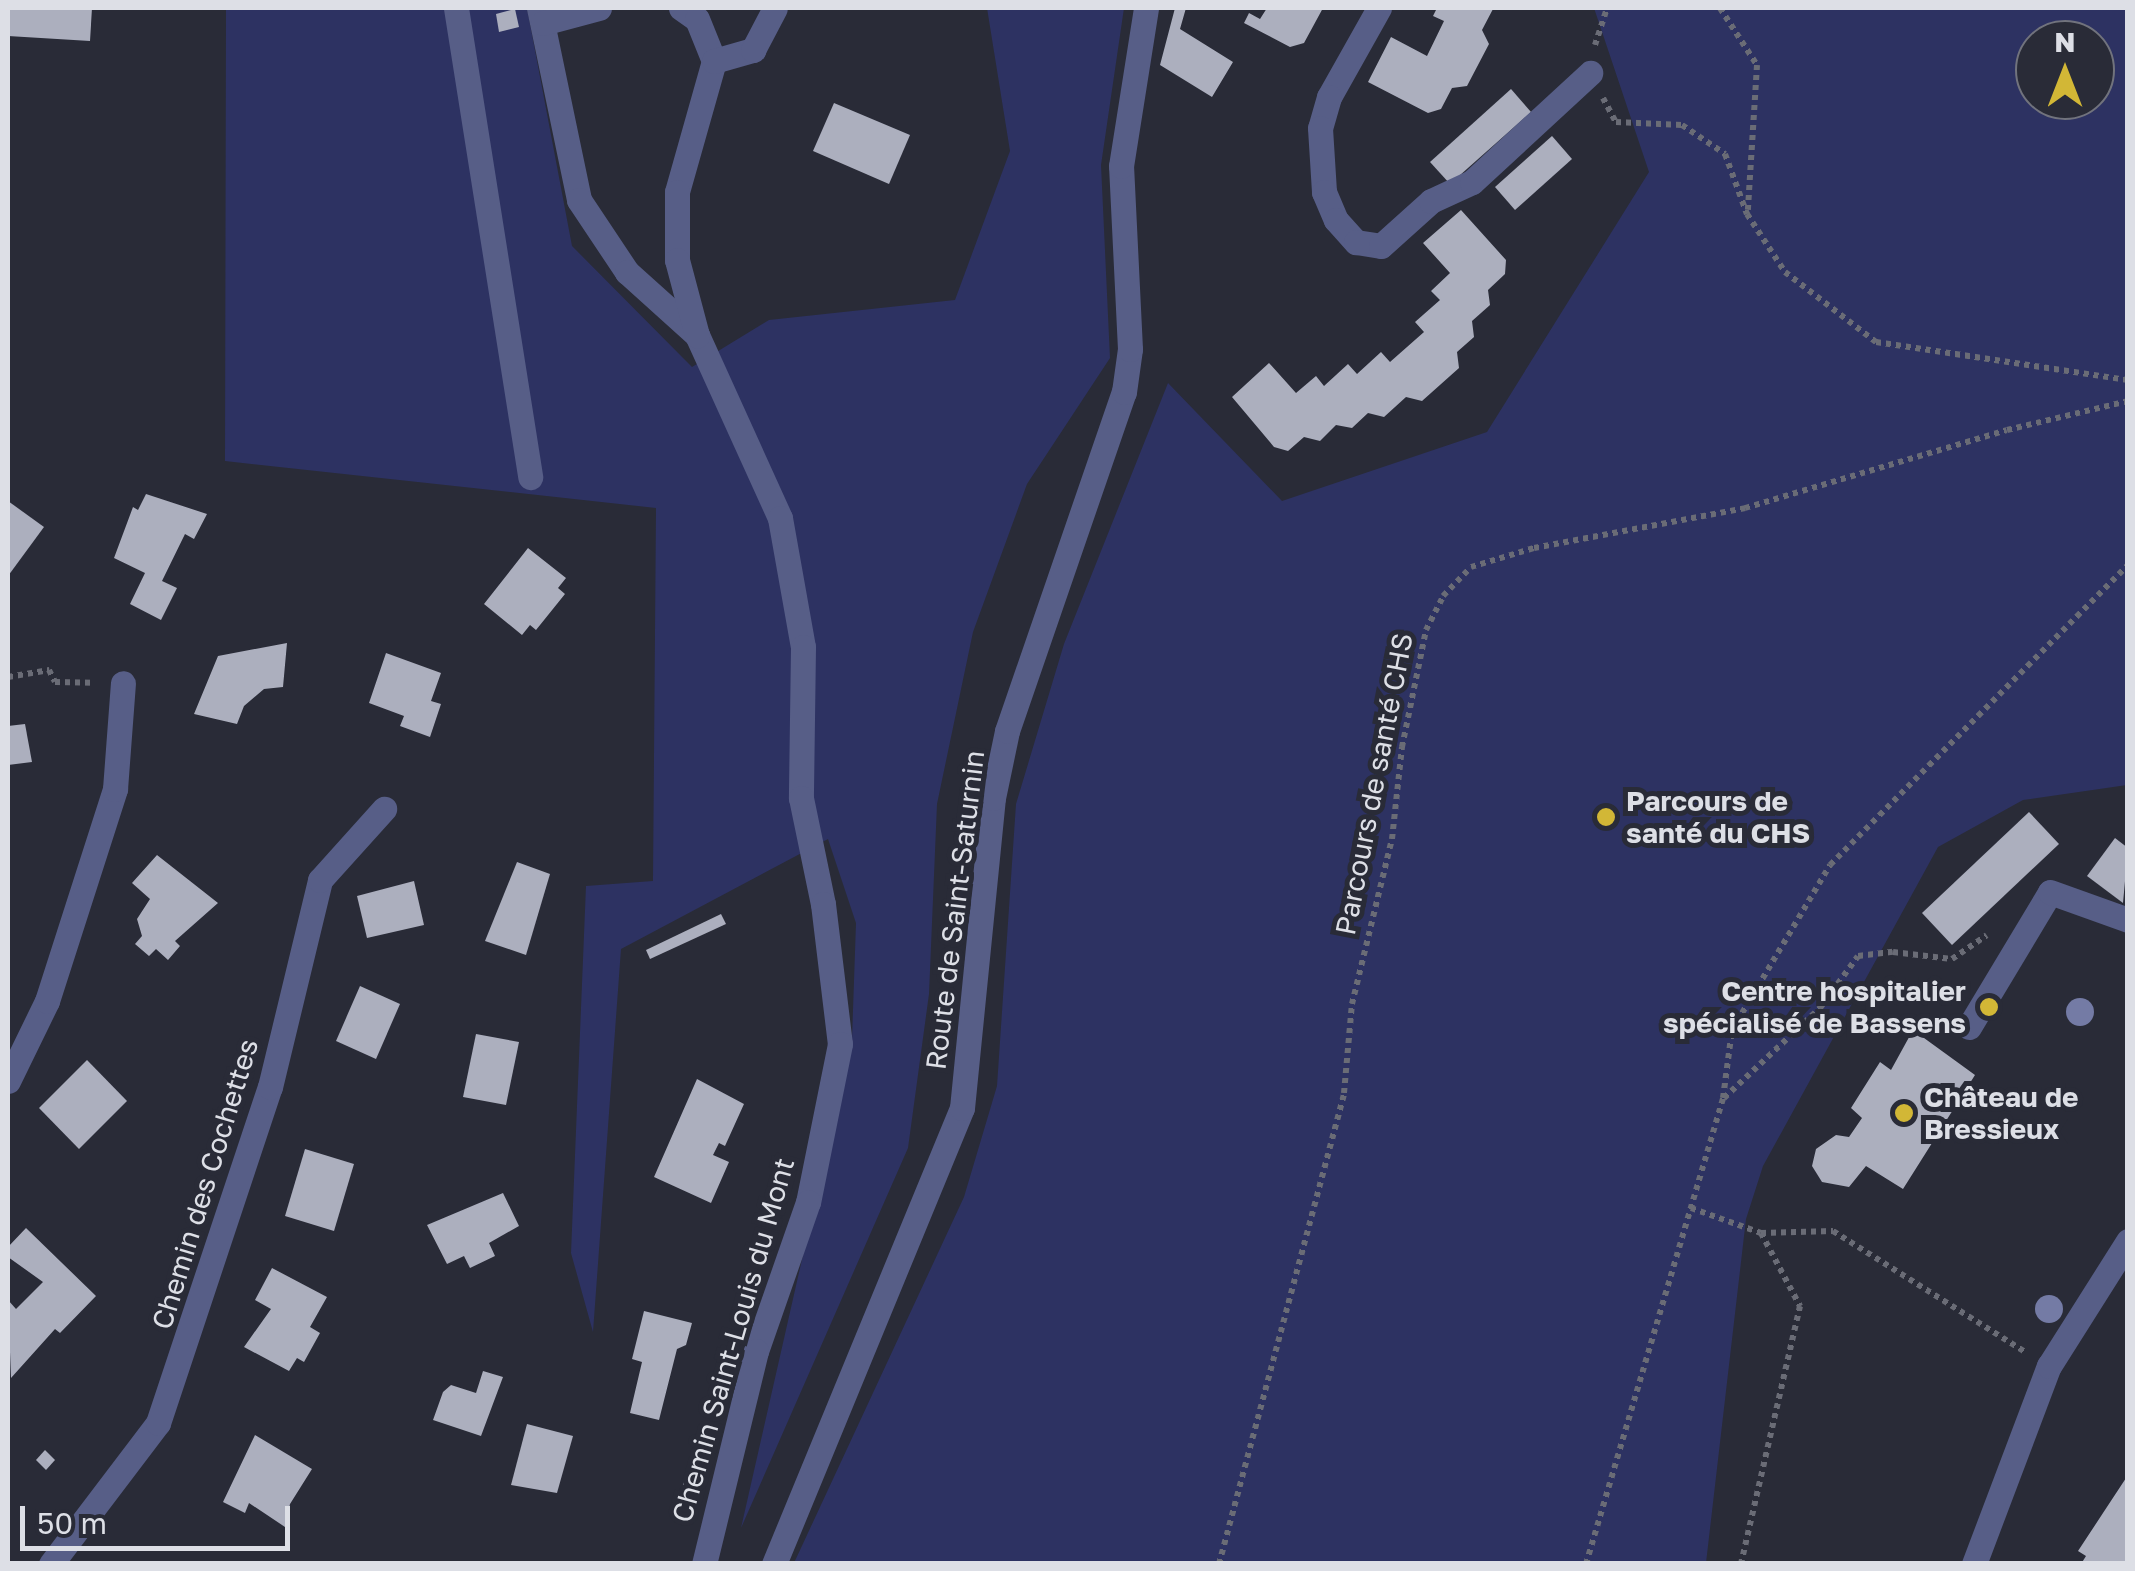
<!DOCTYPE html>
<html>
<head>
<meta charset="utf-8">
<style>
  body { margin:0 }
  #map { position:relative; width:2135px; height:1571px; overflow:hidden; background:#292b37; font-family:"Golos Text",sans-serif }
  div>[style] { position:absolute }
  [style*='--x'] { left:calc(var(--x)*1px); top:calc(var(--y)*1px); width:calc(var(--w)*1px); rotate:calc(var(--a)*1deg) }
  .green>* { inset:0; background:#2d3262 }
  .building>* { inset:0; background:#acafbe }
  .path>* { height:6px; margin-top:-3px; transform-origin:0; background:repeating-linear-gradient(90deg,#6a6c76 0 5px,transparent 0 10px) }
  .minor>* { height:25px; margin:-12.5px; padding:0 12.5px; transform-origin:12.5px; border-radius:12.5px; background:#575e87 }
  .trees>* { width:28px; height:28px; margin:-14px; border-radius:50%; background:#747ba5 }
  .dots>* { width:28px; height:28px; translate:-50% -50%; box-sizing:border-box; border:5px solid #292b37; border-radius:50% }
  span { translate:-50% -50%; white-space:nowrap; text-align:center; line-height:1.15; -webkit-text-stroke:10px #292b37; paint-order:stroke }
  .street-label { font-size:28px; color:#dddfe6 }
  .poi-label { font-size:28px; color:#dddfe6; font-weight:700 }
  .left { translate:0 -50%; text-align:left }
  .right { translate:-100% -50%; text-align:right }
  .frame { position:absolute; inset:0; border:10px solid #dddfe6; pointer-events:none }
  .north { position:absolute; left:2015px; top:20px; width:100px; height:100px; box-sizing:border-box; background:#292b37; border:2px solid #71737d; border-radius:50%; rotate:0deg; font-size:28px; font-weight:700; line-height:40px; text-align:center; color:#dddfe6 }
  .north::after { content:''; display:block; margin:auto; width:35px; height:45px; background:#d2b736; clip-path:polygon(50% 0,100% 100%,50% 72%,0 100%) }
  .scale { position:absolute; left:20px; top:1506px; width:270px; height:45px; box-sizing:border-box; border:5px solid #dddfe6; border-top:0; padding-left:12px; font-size:30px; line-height:35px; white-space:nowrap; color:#dddfe6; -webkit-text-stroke:8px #292b37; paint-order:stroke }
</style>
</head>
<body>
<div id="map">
  <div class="green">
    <i style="clip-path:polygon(226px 8px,527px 8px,572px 246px,692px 367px,769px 320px,955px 300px,1010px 151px,987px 8px,1124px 8px,1101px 165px,1110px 358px,1027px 484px,973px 632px,937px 804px,929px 994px,908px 1148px,741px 1528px,852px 1039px,856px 923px,828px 839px,621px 949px,593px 1332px,571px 1253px,586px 886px,653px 881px,656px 508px,225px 461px)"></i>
    <i style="clip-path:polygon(evenodd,1594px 8px,2127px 8px,2127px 785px,2023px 800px,1938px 847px,1763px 1166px,1746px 1219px,1706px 1563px,794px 1563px,964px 1197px,997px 1086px,1016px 804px,1064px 644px,1168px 383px,1282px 501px,1487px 432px,1649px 172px,1594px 8px,2095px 40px,2095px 100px,2035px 100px,2035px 40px,2095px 40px)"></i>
  </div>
  <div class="building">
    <i style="clip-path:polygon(8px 8px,92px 8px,90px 41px,8px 36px)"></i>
    <i style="clip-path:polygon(1175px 8px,1186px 8px,1180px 29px,1233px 62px,1212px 97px,1160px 65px)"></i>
    <i style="clip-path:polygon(1267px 8px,1323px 8px,1304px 43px,1290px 47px,1244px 23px,1249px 13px,1260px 19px)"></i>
    <i style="clip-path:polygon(1437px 8px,1493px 9px,1482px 30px,1489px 44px,1467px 86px,1452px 88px,1441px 109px,1428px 113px,1368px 82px,1391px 37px,1427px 56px,1444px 21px,1433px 16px)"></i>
    <i style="clip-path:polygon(515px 9px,519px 27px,499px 32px,496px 14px)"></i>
    <i style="clip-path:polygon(1511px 89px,1531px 112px,1450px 184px,1430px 162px)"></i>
    <i style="clip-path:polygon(834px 103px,910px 135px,889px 184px,813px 151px)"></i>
    <i style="clip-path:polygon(1552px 136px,1572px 159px,1515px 210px,1495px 187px)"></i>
    <i style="clip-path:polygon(1461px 210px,1506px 260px,1505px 274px,1488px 290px,1490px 305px,1472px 321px,1474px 337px,1457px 352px,1459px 368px,1422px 401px,1406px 397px,1384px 417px,1368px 413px,1352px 428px,1336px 425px,1320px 441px,1304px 437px,1288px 451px,1274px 447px,1232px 397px,1269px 363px,1296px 393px,1316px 376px,1324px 386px,1348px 364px,1357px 374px,1381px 352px,1390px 362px,1424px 332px,1415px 322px,1440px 300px,1431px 291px,1450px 273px,1423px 243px)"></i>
    <i style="clip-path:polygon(146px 494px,207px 514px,194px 539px,185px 534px,162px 581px,177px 588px,161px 620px,130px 604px,145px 573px,114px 558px,133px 507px,138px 510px)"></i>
    <i style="clip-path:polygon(8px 501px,44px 527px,8px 576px)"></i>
    <i style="clip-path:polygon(528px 548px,566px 578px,558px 588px,565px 594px,536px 630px,530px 625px,522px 635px,484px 604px)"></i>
    <i style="clip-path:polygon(287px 643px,283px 687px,264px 689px,244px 706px,237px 724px,194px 714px,218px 656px)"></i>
    <i style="clip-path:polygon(386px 653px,441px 673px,431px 701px,441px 704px,430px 737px,400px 726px,404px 716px,369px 703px)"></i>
    <i style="clip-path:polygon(25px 724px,32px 762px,8px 765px,8px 726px)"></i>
    <i style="clip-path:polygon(2029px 812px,2059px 844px,1952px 945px,1922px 913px)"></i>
    <i style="clip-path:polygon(2115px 838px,2128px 848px,2123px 903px,2087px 876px)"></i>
    <i style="clip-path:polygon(157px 855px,218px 903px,175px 941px,180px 946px,168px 960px,156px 949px,149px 956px,135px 944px,142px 936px,137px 919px,150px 899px,132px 883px)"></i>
    <i style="clip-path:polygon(517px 862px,550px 874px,526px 955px,485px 941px)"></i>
    <i style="clip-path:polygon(414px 881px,424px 925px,367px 938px,357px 896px)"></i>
    <i style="clip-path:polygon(721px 914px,726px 924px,650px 959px,646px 950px)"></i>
    <i style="clip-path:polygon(360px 986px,400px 1004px,376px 1059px,336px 1041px)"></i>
    <i style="clip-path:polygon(1913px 1030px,1975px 1075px,1903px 1189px,1866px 1166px,1849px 1187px,1822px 1182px,1812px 1166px,1816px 1149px,1836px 1135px,1849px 1137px,1862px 1118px,1851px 1108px,1880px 1062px,1891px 1070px)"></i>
    <i style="clip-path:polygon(476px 1034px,519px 1042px,506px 1105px,463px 1097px)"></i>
    <i style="clip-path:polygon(87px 1060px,127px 1101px,79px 1149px,39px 1108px)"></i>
    <i style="clip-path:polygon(697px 1079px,744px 1104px,725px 1146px,719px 1143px,713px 1155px,729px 1162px,711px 1203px,654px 1177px)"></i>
    <i style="clip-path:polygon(305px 1149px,354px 1164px,334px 1231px,285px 1216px)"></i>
    <i style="clip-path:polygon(503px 1193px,519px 1226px,489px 1243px,495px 1256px,470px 1268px,464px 1256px,447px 1264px,427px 1225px)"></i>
    <i style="clip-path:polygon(26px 1228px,96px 1296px,60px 1333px,55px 1329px,11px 1378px,8px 1300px,16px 1309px,43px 1282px,8px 1257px,8px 1247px)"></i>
    <i style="clip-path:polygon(272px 1268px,327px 1297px,310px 1327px,320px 1333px,304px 1362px,297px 1358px,289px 1371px,244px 1347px,271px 1309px,255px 1300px)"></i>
    <i style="clip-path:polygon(644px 1311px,692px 1323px,686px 1345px,677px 1349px,659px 1420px,630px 1413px,642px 1362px,632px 1359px)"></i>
    <i style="clip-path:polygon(483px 1371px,503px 1377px,481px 1436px,433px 1420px,443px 1392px,451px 1385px,476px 1393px)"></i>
    <i style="clip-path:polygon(527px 1424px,573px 1436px,557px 1493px,511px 1485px)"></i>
    <i style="clip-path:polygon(255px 1435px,312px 1469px,290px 1504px,285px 1527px,249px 1503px,245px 1513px,223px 1502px)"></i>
    <i style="clip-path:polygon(45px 1450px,55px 1460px,46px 1470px,36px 1460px)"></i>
    <i style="clip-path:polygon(687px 1470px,705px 1475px,698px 1502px,680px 1498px)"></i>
    <i style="clip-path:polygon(2128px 1475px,2128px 1564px,2081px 1564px,2086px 1556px,2078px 1551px)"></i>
  </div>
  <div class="path">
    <i style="--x:1720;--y:8;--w:68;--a:57"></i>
    <i style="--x:1757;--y:65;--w:145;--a:93.6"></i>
    <i style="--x:1595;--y:45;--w:39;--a:-72"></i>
    <i style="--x:1603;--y:98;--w:27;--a:62"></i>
    <i style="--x:1616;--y:122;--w:66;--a:2.6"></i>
    <i style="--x:1682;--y:125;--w:52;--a:34"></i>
    <i style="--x:1725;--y:154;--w:64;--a:69.9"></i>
    <i style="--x:1747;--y:214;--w:69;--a:56.8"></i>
    <i style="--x:1785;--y:272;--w:115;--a:37.6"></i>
    <i style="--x:1876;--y:342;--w:255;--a:8.6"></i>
    <i style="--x:8;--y:677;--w:42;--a:-9.7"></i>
    <i style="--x:49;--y:670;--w:13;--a:63"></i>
    <i style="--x:55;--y:682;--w:39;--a:1"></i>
    <i style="--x:1724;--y:1098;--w:132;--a:-43.2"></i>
    <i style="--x:1820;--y:1008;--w:64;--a:-53.8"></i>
    <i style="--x:1858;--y:956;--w:35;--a:-7"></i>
    <i style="--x:1893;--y:952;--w:59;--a:6.8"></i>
    <i style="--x:1952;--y:959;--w:42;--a:-34.4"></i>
    <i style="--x:1691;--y:1208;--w:74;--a:19.7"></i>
    <i style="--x:1761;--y:1233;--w:83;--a:61.9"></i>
    <i style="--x:1800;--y:1306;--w:265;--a:102.9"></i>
    <i style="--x:1761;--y:1233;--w:72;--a:-1.6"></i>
    <i style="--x:1833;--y:1231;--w:229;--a:32.2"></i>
    <i style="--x:1219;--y:1564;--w:487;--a:-75.1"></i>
    <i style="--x:1344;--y:1093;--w:89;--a:-84.9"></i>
    <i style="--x:1352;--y:1004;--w:170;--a:-76.4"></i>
    <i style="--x:1392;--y:839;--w:93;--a:-83.8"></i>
    <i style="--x:1402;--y:747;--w:119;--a:-78.4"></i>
    <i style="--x:1426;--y:630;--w:38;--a:-63"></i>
    <i style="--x:1443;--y:596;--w:40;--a:-46"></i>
    <i style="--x:1471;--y:567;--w:66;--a:-16.8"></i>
    <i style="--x:1534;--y:548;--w:215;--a:-10.7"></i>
    <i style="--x:1745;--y:508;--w:273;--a:-16.6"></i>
    <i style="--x:2007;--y:430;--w:124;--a:-13.5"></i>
    <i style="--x:1586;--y:1564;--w:486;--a:-73.6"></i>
    <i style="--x:1723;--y:1098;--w:69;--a:-82.5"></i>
    <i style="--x:1732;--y:1030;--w:192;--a:-59.3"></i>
    <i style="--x:1830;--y:865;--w:423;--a:-45.2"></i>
  </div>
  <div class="minor">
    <i style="--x:456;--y:8;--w:475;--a:81"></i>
    <i style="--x:539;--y:8;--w:196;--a:78.2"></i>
    <i style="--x:579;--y:200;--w:87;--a:56.3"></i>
    <i style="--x:627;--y:272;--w:94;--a:42"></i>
    <i style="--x:697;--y:335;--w:201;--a:65.6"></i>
    <i style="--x:780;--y:518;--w:131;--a:79.9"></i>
    <i style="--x:803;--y:647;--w:151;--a:90.8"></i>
    <i style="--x:801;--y:798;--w:108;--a:78.3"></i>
    <i style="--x:823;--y:904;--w:141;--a:83.1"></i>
    <i style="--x:840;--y:1044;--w:161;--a:101.4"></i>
    <i style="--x:808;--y:1202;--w:158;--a:109.2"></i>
    <i style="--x:756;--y:1351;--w:219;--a:103.7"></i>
    <i style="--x:681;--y:8;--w:19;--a:35"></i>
    <i style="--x:697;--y:19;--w:45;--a:68"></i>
    <i style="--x:714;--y:61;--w:136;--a:105.8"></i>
    <i style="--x:677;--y:192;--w:68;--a:90"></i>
    <i style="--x:677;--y:260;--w:78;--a:75.1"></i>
    <i style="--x:1379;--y:8;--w:102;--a:119.3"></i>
    <i style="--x:1329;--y:97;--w:32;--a:106"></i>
    <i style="--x:1320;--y:128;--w:64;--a:86.4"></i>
    <i style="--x:1324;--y:192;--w:30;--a:67"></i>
    <i style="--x:1336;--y:220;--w:30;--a:48"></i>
    <i style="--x:1356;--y:242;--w:25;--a:9"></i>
    <i style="--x:1381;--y:246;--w:67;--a:-42"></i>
    <i style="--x:1431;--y:201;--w:45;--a:-24.9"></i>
    <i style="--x:1472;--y:182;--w:161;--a:-42.7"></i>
    <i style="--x:543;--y:23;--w:58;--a:-15"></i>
    <i style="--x:714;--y:61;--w:41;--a:-15.8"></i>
    <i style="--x:753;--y:50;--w:47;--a:-62.4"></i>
    <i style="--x:1969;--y:1027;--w:157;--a:-59"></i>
    <i style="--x:2050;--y:892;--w:83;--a:19.7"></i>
    <i style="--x:8;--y:1081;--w:89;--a:-64"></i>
    <i style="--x:47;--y:1001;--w:223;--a:-72.2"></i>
    <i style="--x:115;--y:789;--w:106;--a:-85.7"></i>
    <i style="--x:51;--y:1564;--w:177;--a:-52.8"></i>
    <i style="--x:158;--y:1423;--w:354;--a:-71.6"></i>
    <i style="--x:270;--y:1087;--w:213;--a:-76.4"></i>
    <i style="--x:320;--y:880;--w:96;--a:-48"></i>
    <i style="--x:774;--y:1564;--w:493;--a:-67.6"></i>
    <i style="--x:962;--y:1108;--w:312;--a:-84.3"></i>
    <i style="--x:993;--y:798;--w:68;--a:-78.2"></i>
    <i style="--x:1007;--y:731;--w:359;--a:-71"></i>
    <i style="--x:1124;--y:392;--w:43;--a:-82.1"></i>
    <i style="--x:1130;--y:349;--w:183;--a:-92.8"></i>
    <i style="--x:1121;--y:166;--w:160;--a:-81"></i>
    <i style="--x:1974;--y:1564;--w:212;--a:-69.3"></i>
    <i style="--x:2049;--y:1366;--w:148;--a:-57.7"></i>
  </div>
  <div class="trees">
    <i style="left:2080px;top:1012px"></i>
    <i style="left:2049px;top:1309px"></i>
  </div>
  <div class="dots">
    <i style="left:1606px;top:817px;background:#d2b736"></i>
    <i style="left:1989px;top:1007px;background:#d2b736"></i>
    <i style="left:1904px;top:1113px;background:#d2b736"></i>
  </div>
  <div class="street-label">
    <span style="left:1374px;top:784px;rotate:-79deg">Parcours de santé CHS</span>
    <span style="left:955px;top:910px;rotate:-83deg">Route de Saint-Saturnin</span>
    <span style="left:205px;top:1184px;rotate:-73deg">Chemin des Cochettes</span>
    <span style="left:733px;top:1340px;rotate:-74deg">Chemin Saint-Louis du Mont</span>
  </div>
  <div class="poi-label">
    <span class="left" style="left:1626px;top:817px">Parcours de<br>santé du CHS</span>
    <span class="right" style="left:1966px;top:1007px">Centre hospitalier<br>spécialisé de Bassens</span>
    <span class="left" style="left:1924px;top:1113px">Château de<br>Bressieux</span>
  </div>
  <div class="frame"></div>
  <div class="north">N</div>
  <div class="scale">50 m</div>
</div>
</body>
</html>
